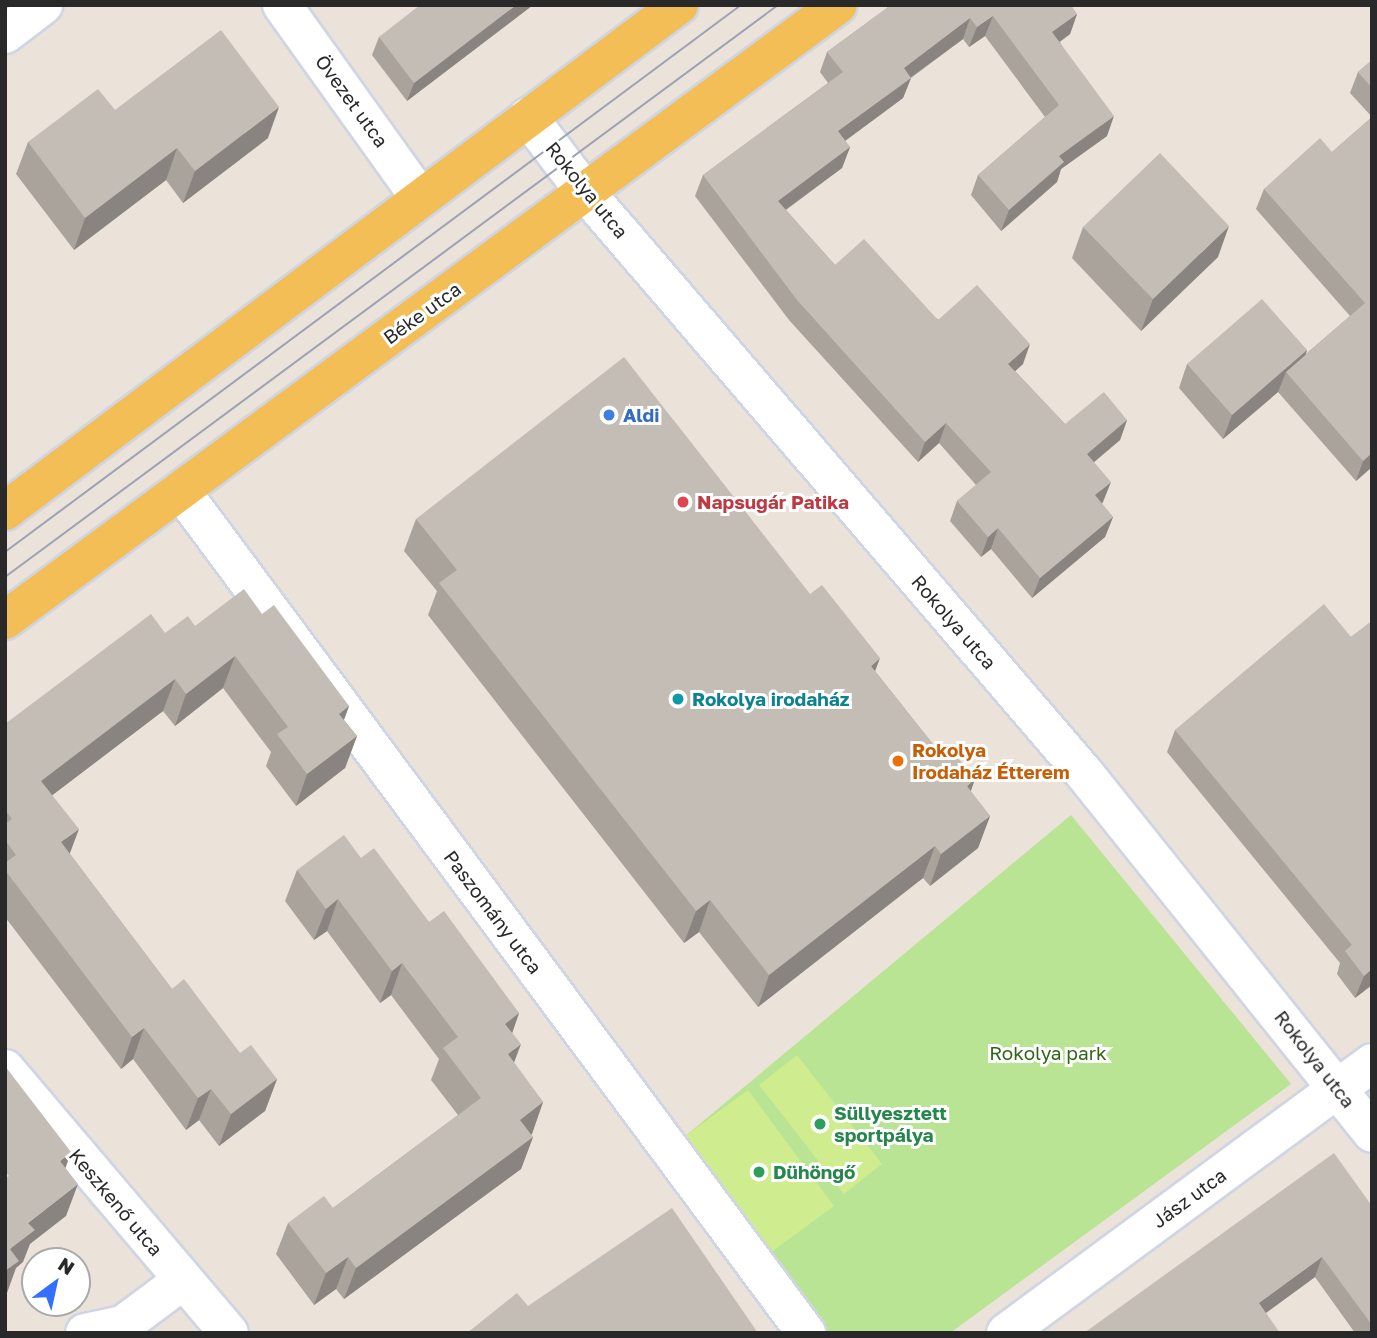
<!DOCTYPE html>
<html>
<head>
<meta charset="utf-8">
<style>
  body { margin:0 }
  #map { position:relative; width:1377px; height:1338px; overflow:hidden; background:#ebe2da; font-family:"Golos Text",sans-serif }
  div>[style] { position:absolute }
  [style*='--x'] { left:calc(var(--x)*1px); top:calc(var(--y)*1px); width:calc(var(--w)*1px); rotate:calc(var(--a)*1deg) }
  .green>* { inset:0; background:#b8e494 }
  .pitch>* { inset:0; background:#cfec8f }
  .roads { filter:drop-shadow(2px 0 #cfd5e2) drop-shadow(-2px 0 #cfd5e2) drop-shadow(0 2px #cfd5e2) drop-shadow(0 -2px #cfd5e2) }
  .minor>* { height:38px; margin:-19px; padding:0 19px; transform-origin:19px; border-radius:19px; background:#fff }
  .major>* { height:38px; margin:-19px; padding:0 19px; transform-origin:19px; border-radius:19px; background:#f4be56 }
  .tram>* { height:2px; margin:-1px; padding:0 1px; transform-origin:1px; border-radius:1px; background:#9ca2b4 }
  .wall>* { inset:0; background:#a9a39c }
  .shaded-wall>* { inset:0; background:#89847f }
  .building>* { inset:0; background:#c4bdb5 }
  .dots>* { width:19px; height:19px; translate:-50% -50%; box-sizing:border-box; border:4px solid #fff; border-radius:50% }
  span { translate:-50% -50%; white-space:nowrap; text-align:center; line-height:1.15; -webkit-text-stroke:6px #fff; paint-order:stroke }
  .street-label { font-size:19px; color:#292929 }
  .shop-label { font-size:19px; color:#366cbe; font-weight:700 }
  .left { translate:0 -50%; text-align:left }
  .health-label { font-size:19px; color:#be3a42; font-weight:700 }
  .culture-label { font-size:19px; color:#0d838f; font-weight:700 }
  .food-label { font-size:19px; color:#c56008; font-weight:700 }
  .park-label { font-size:19px; color:#316618 }
  .leisure-label { font-size:19px; color:#27864d; font-weight:700 }
  .frame { position:absolute; inset:0; border:7px solid #292929; pointer-events:none }
  .north { position:absolute; left:21px; top:1247px; width:70px; height:70px; box-sizing:border-box; background:#fff; border:2px solid #a9a9a9; border-radius:50%; rotate:33deg; font-size:19px; font-weight:700; line-height:28px; text-align:center; color:#292929 }
  .north::after { content:''; display:block; margin:auto; width:24px; height:32px; background:#3470fe; clip-path:polygon(50% 0,100% 100%,50% 72%,0 100%) }
</style>
</head>
<body>
<div id="map">
  <div class="green">
    <i style="clip-path:polygon(1071px 815px,1291px 1084px,950px 1333px,828px 1333px,684px 1137px)"></i>
  </div>
  <div class="pitch">
    <i style="clip-path:polygon(797px 1055px,882px 1164px,844px 1194px,759px 1085px)"></i>
    <i style="clip-path:polygon(748px 1090px,834px 1206px,770px 1253px,684px 1137px)"></i>
  </div>
  <div class="roads">
    <div class="minor">
      <i style="--x:282;--y:5;--w:237;--a:54.4"></i>
      <i style="--x:5;--y:34;--w:48;--a:-37.3"></i>
      <i style="--x:528;--y:117;--w:96;--a:52.7"></i>
      <i style="--x:586;--y:193;--w:764;--a:49.35"></i>
      <i style="--x:1084;--y:773;--w:461;--a:51.3"></i>
      <i style="--x:181;--y:491;--w:1049;--a:53.41"></i>
      <i style="--x:5;--y:1069;--w:346;--a:49.7"></i>
      <i style="--x:85;--y:1333;--w:39;--a:-12"></i>
      <i style="--x:123;--y:1325;--w:74;--a:-36.7"></i>
      <i style="--x:1006;--y:1333;--w:455;--a:-36.4"></i>
    </div>
    <div class="major">
      <i style="--x:5;--y:511;--w:843;--a:-36.9"></i>
      <i style="--x:5;--y:620;--w:1035;--a:-36.44"></i>
    </div>
  </div>
  <div class="tram">
    <i style="--x:5;--y:552;--w:917;--a:-36.62"></i>
    <i style="--x:5;--y:577;--w:962;--a:-36.5"></i>
  </div>
  <div class="wall">
    <i style="clip-path:polygon(533px 5px,407px 101px,372px 55px,379px 37px)"></i>
    <i style="clip-path:polygon(891px 5px,1077px 14px,1070px 34px,1060px 42px,1107px 136px,1061px 169px,1057px 182px,1001px 231px,971px 195px,978px 175px,1045px 117px,985px 36px,969px 47px,963px 39px,911px 78px,903px 98px,845px 141px,850px 147px,842px 168px,786px 210px,835px 265px,1023px 364px,1015px 371px,1065px 424px,1127px 420px,1120px 440px,1094px 462px,1103px 502px,1102px 504px,1113px 517px,1105px 537px,1032px 598px,991px 549px,981px 557px,950px 521px,957px 501px,976px 485px,939px 443px,918px 462px,789px 320px,695px 196px,703px 175px,828px 83px,820px 72px,827px 52px)"></i>
    <i style="clip-path:polygon(1372px 60px,1372px 117px,1350px 93px,1358px 72px)"></i>
    <i style="clip-path:polygon(115px 110px,268px 138px,183px 203px,166px 180px,74px 250px,16px 174px,28px 142px)"></i>
    <i style="clip-path:polygon(1372px 117px,1372px 467px,1356px 481px,1278px 392px,1223px 439px,1179px 388px,1187px 364px,1307px 350px,1306px 354px,1350px 316px,1256px 209px,1264px 189px,1332px 152px)"></i>
    <i style="clip-path:polygon(1083px 227px,1218px 257px,1141px 331px,1072px 258px)"></i>
    <i style="clip-path:polygon(416px 519px,810px 594px,875px 671px,990px 816px,978px 848px,930px 886px,923px 878px,758px 1007px,699px 932px,684px 943px,428px 615px,437px 591px,404px 551px)"></i>
    <i style="clip-path:polygon(262px 614px,349px 706px,344px 720px,357px 736px,345px 768px,296px 806px,266px 766px,271px 752px,223px 688px,175px 726px,163px 711px,52px 795px,70px 854px,172px 989px,240px 1053px,277px 1079px,265px 1111px,219px 1146px,199px 1120px,186px 1130px,133px 1059px,121px 1069px,5px 917px,5px 724px,165px 633px,195px 626px)"></i>
    <i style="clip-path:polygon(1372px 621px,1372px 985px,1355px 998px,1337px 974px,1340px 963px,1167px 752px,1175px 730px,1351px 637px)"></i>
    <i style="clip-path:polygon(361px 858px,429px 922px,519px 1013px,512px 1033px,514px 1063px,543px 1102px,531px 1135px,533px 1137px,521px 1169px,344px 1299px,336px 1289px,314px 1305px,276px 1254px,288px 1223px,333px 1208px,458px 1115px,431px 1080px,439px 1059px,391px 995px,380px 1003px,327px 931px,314px 940px,285px 901px,297px 870px)"></i>
    <i style="clip-path:polygon(1372px 1206px,1372px 1333px,1355px 1333px,1315px 1277px,1266px 1313px,1084px 1333px)"></i>
  </div>
  <div class="shaded-wall">
    <i style="clip-path:polygon(516px 5px,533px 5px,407px 101px,414px 83px)"></i>
    <i style="clip-path:polygon(1077px 14px,1070px 34px,1045px 52px,1052px 32px)"></i>
    <i style="clip-path:polygon(993px 16px,985px 36px,969px 47px,977px 27px)"></i>
    <i style="clip-path:polygon(970px 18px,963px 39px,896px 88px,904px 68px)"></i>
    <i style="clip-path:polygon(911px 78px,903px 98px,830px 152px,838px 131px)"></i>
    <i style="clip-path:polygon(279px 107px,268px 138px,183px 203px,195px 171px)"></i>
    <i style="clip-path:polygon(1114px 116px,1107px 136px,1061px 169px,1057px 182px,1001px 231px,1009px 210px,1059px 156px)"></i>
    <i style="clip-path:polygon(850px 147px,842px 168px,770px 221px,778px 201px)"></i>
    <i style="clip-path:polygon(177px 148px,166px 180px,74px 250px,85px 218px)"></i>
    <i style="clip-path:polygon(1229px 226px,1218px 257px,1141px 331px,1153px 299px)"></i>
    <i style="clip-path:polygon(1030px 344px,1023px 364px,1001px 384px,1008px 364px)"></i>
    <i style="clip-path:polygon(1307px 350px,1298px 374px,1286px 372px,1278px 392px,1223px 439px,1232px 415px)"></i>
    <i style="clip-path:polygon(1127px 420px,1120px 440px,1080px 474px,1087px 454px)"></i>
    <i style="clip-path:polygon(946px 423px,939px 443px,918px 462px,925px 442px)"></i>
    <i style="clip-path:polygon(1372px 453px,1372px 467px,1356px 481px,1363px 461px)"></i>
    <i style="clip-path:polygon(1111px 482px,1103px 502px,1088px 516px,1095px 495px)"></i>
    <i style="clip-path:polygon(1113px 517px,1105px 537px,1032px 598px,1040px 578px)"></i>
    <i style="clip-path:polygon(998px 528px,991px 549px,981px 557px,988px 537px)"></i>
    <i style="clip-path:polygon(235px 656px,223px 688px,175px 726px,186px 694px)"></i>
    <i style="clip-path:polygon(880px 658px,868px 690px,871px 666px)"></i>
    <i style="clip-path:polygon(175px 679px,163px 711px,29px 813px,41px 781px)"></i>
    <i style="clip-path:polygon(349px 706px,337px 738px,339px 714px)"></i>
    <i style="clip-path:polygon(357px 736px,345px 768px,296px 806px,307px 774px)"></i>
    <i style="clip-path:polygon(975px 779px,964px 811px,967px 786px)"></i>
    <i style="clip-path:polygon(990px 816px,978px 848px,930px 886px,941px 854px)"></i>
    <i style="clip-path:polygon(79px 829px,67px 861px,61px 842px)"></i>
    <i style="clip-path:polygon(935px 846px,923px 878px,758px 1007px,769px 975px)"></i>
    <i style="clip-path:polygon(338px 899px,327px 931px,314px 940px,326px 909px)"></i>
    <i style="clip-path:polygon(710px 900px,699px 932px,684px 943px,696px 911px)"></i>
    <i style="clip-path:polygon(402px 963px,391px 995px,380px 1003px,392px 971px)"></i>
    <i style="clip-path:polygon(1372px 969px,1372px 985px,1355px 998px,1364px 976px)"></i>
    <i style="clip-path:polygon(519px 1013px,508px 1045px,505px 1024px)"></i>
    <i style="clip-path:polygon(144px 1028px,133px 1059px,121px 1069px,132px 1037px)"></i>
    <i style="clip-path:polygon(521px 1044px,509px 1076px,508px 1054px)"></i>
    <i style="clip-path:polygon(277px 1079px,265px 1111px,219px 1146px,231px 1114px)"></i>
    <i style="clip-path:polygon(211px 1089px,199px 1120px,186px 1130px,198px 1098px)"></i>
    <i style="clip-path:polygon(543px 1102px,532px 1134px,508px 1152px,520px 1120px)"></i>
    <i style="clip-path:polygon(533px 1137px,521px 1169px,344px 1299px,356px 1268px)"></i>
    <i style="clip-path:polygon(71px 1152px,60px 1184px,60px 1161px)"></i>
    <i style="clip-path:polygon(78px 1184px,66px 1216px,30px 1244px,23px 1262px,16px 1268px,7px 1293px,5px 1294px,5px 1262px,10px 1249px,28px 1223px)"></i>
    <i style="clip-path:polygon(348px 1257px,336px 1289px,314px 1305px,326px 1273px)"></i>
    <i style="clip-path:polygon(1322px 1257px,1315px 1277px,1252px 1323px,1259px 1303px)"></i>
  </div>
  <div class="building">
    <i style="clip-path:polygon(420px 5px,516px 5px,414px 83px,379px 37px)"></i>
    <i style="clip-path:polygon(891px 5px,1071px 5px,1077px 14px,1052px 32px,1114px 116px,1059px 156px,1064px 162px,1009px 210px,978px 175px,1059px 105px,993px 16px,977px 27px,970px 18px,904px 68px,911px 78px,838px 131px,850px 147px,778px 201px,835px 265px,864px 239px,938px 320px,977px 285px,1030px 344px,1008px 364px,1065px 424px,1104px 392px,1127px 420px,1087px 454px,1111px 482px,1095px 495px,1113px 517px,1040px 578px,998px 528px,988px 537px,957px 501px,991px 472px,946px 423px,925px 442px,797px 300px,703px 175px,843px 72px,827px 52px)"></i>
    <i style="clip-path:polygon(221px 30px,279px 107px,195px 171px,177px 148px,85px 218px,28px 142px,98px 89px,115px 110px)"></i>
    <i style="clip-path:polygon(1372px 60px,1372px 88px,1358px 72px)"></i>
    <i style="clip-path:polygon(1372px 117px,1372px 453px,1363px 461px,1286px 372px,1365px 303px,1264px 189px,1320px 138px,1332px 152px)"></i>
    <i style="clip-path:polygon(1160px 153px,1229px 226px,1153px 299px,1083px 227px)"></i>
    <i style="clip-path:polygon(1262px 299px,1307px 350px,1232px 415px,1187px 364px)"></i>
    <i style="clip-path:polygon(624px 357px,810px 594px,822px 585px,880px 658px,871px 666px,942px 756px,951px 749px,975px 779px,967px 786px,990px 816px,941px 854px,935px 846px,769px 975px,710px 900px,696px 911px,439px 583px,457px 570px,416px 519px)"></i>
    <i style="clip-path:polygon(244px 589px,262px 614px,274px 605px,349px 706px,339px 714px,357px 736px,307px 774px,277px 734px,288px 727px,235px 656px,186px 694px,175px 679px,41px 781px,79px 829px,61px 842px,172px 989px,184px 979px,240px 1053px,251px 1045px,277px 1079px,231px 1114px,211px 1089px,198px 1098px,144px 1028px,132px 1037px,5px 870px,5px 863px,16px 855px,5px 840px,5px 824px,12px 819px,5px 810px,5px 724px,151px 614px,165px 633px,188px 616px,195px 626px)"></i>
    <i style="clip-path:polygon(1324px 604px,1351px 637px,1372px 621px,1372px 969px,1364px 976px,1345px 951px,1352px 945px,1175px 730px)"></i>
    <i style="clip-path:polygon(344px 835px,361px 858px,374px 848px,429px 922px,444px 911px,519px 1013px,505px 1024px,521px 1044px,508px 1054px,543px 1102px,520px 1120px,533px 1137px,356px 1268px,348px 1257px,326px 1273px,288px 1223px,324px 1196px,333px 1208px,481px 1098px,443px 1048px,458px 1037px,402px 963px,392px 971px,338px 899px,326px 909px,297px 870px)"></i>
    <i style="clip-path:polygon(5px 1066px,71px 1152px,60px 1161px,78px 1184px,28px 1223px,35px 1230px,10px 1249px,19px 1261px,5px 1271px,5px 1179px,9px 1176px,5px 1171px)"></i>
    <i style="clip-path:polygon(1334px 1153px,1372px 1206px,1372px 1325px,1322px 1257px,1259px 1303px,1280px 1333px,1084px 1333px)"></i>
    <i style="clip-path:polygon(672px 1208px,758px 1333px,467px 1333px,517px 1293px,528px 1306px)"></i>
  </div>
  <div class="dots">
    <i style="left:609px;top:415px;background:#3f7fe0"></i>
    <i style="left:683px;top:502px;background:#e0444e"></i>
    <i style="left:678px;top:699px;background:#0f9aa8"></i>
    <i style="left:898px;top:761px;background:#e8710a"></i>
    <i style="left:820px;top:1124px;background:#2e9e5b"></i>
    <i style="left:759px;top:1172px;background:#2e9e5b"></i>
  </div>
  <div class="street-label">
    <span style="left:352px;top:101px;rotate:54deg">Övezet utca</span>
    <span style="left:587px;top:190px;rotate:51deg">Rokolya utca</span>
    <span style="left:422px;top:313px;rotate:-36deg">Béke utca</span>
    <span style="left:954px;top:622px;rotate:49deg">Rokolya utca</span>
    <span style="left:493px;top:912px;rotate:53deg">Paszomány utca</span>
    <span style="left:1315px;top:1059px;rotate:52deg">Rokolya utca</span>
    <span style="left:1189px;top:1198px;rotate:-36deg">Jász utca</span>
    <span style="left:116px;top:1202px;rotate:50deg">Keszkenő utca</span>
  </div>
  <div class="shop-label">
    <span class="left" style="left:623px;top:415px">Aldi</span>
  </div>
  <div class="health-label">
    <span class="left" style="left:697px;top:502px">Napsugár Patika</span>
  </div>
  <div class="culture-label">
    <span class="left" style="left:692px;top:699px">Rokolya irodaház</span>
  </div>
  <div class="food-label">
    <span class="left" style="left:912px;top:761px">Rokolya<br>Irodaház Étterem</span>
  </div>
  <div class="park-label">
    <span style="left:1048px;top:1053px">Rokolya park</span>
  </div>
  <div class="leisure-label">
    <span class="left" style="left:834px;top:1124px">Süllyesztett<br>sportpálya</span>
    <span class="left" style="left:773px;top:1172px">Dühöngő</span>
  </div>
  <div class="frame"></div>
  <div class="north">N</div>
</div>
</body>
</html>
